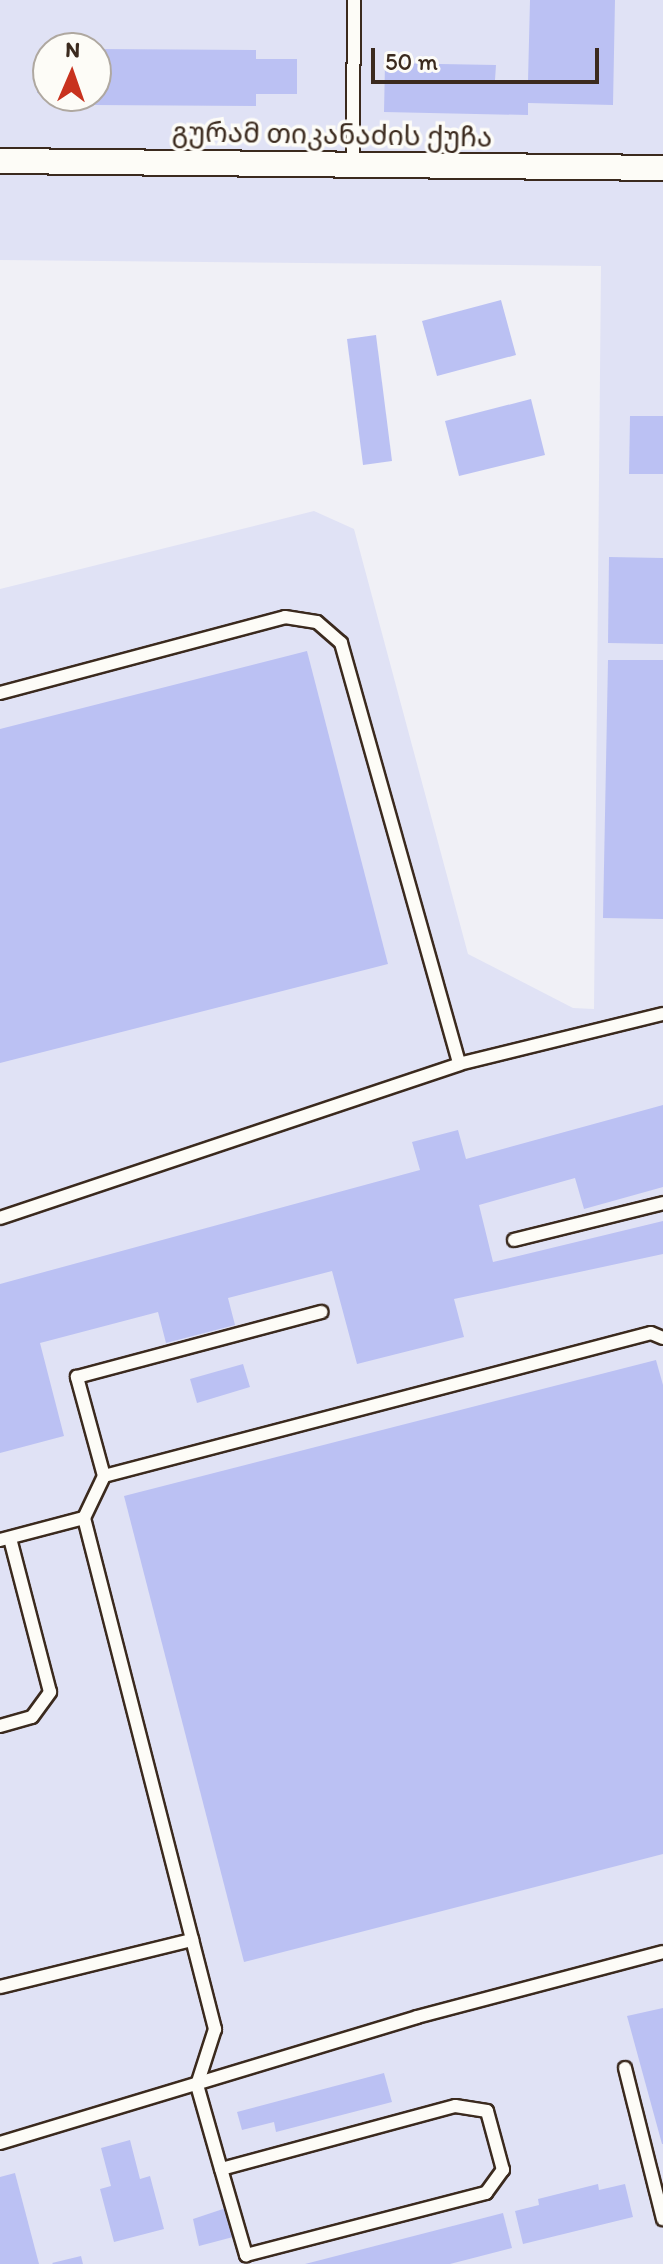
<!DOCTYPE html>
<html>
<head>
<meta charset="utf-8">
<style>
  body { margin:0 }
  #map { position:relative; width:663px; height:2264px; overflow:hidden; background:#f0f0f6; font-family:Itim,"Noto Sans Georgian",sans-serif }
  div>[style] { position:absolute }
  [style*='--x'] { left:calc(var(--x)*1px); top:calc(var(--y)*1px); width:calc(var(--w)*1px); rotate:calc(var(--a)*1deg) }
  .built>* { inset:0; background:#e0e2f5 }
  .building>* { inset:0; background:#bbc1f3 }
  .roads { filter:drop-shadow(2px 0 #3b2a1e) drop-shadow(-2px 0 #3b2a1e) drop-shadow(0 2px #3b2a1e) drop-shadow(0 -2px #3b2a1e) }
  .service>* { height:12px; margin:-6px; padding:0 6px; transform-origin:6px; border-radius:6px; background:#fdfcf7 }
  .minor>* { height:24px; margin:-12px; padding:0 12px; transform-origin:12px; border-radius:12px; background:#fdfcf7 }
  span { translate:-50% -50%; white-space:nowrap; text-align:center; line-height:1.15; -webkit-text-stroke:7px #fdfcf7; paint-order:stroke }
  .street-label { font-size:28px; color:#3b2a1e }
  .north { position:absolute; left:32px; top:32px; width:80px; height:80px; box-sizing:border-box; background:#fdfcf7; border:2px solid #afa8a0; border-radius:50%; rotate:2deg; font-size:22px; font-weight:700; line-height:32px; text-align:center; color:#3b2a1e }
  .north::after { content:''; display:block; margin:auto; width:28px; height:36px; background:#c8321e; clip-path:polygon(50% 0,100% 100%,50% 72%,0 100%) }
  .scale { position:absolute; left:371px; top:48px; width:228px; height:36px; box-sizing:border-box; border:4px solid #3b2a1e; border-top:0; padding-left:10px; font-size:24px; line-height:28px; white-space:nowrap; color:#3b2a1e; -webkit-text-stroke:6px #fdfcf7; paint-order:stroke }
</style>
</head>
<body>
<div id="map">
  <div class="built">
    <i style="clip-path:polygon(evenodd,0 0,663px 0,663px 2264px,0 2264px,0 589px,314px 511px,354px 529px,468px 954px,573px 1008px,594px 1009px,601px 266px,0 260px,0 0,48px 48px,96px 48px,96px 96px,48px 96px,48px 48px)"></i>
  </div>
  <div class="building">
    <i style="clip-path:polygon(530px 0,615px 0,613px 105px,528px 103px,528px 115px,384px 112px,385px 63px,496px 65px,495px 80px,528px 81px)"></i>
    <i style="clip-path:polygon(96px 49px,256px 50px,256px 59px,297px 59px,297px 94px,256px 94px,256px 106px,93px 105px)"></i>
    <i style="clip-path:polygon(37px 64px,48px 64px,48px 93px,37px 93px)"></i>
    <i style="clip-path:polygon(501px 300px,516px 355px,437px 376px,422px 321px)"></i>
    <i style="clip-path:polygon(376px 335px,392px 461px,363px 465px,347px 339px)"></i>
    <i style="clip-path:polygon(531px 399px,545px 455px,459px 476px,445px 421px)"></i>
    <i style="clip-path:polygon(630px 416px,663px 416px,663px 474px,629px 474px)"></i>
    <i style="clip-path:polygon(609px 557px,663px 558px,663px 644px,608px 643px)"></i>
    <i style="clip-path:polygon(307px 651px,388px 964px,0 1063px,0 729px)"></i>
    <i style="clip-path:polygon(608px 660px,663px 660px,663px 919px,603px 918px)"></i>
    <i style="clip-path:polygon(663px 1105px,663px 1187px,584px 1209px,575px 1178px,479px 1205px,493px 1262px,663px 1221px,663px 1254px,454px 1299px,464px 1337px,357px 1364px,332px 1271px,228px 1298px,235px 1325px,166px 1343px,158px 1312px,40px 1343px,64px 1436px,0 1453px,0 1284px,420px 1170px,412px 1142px,458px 1130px,466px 1159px)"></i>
    <i style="clip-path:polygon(656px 1360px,663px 1385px,663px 1854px,244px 1962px,124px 1496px)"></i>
    <i style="clip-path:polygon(243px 1364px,250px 1387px,197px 1403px,190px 1379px)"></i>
    <i style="clip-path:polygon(663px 2008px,663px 2144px,662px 2144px,627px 2016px)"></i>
    <i style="clip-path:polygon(384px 2073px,392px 2102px,276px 2132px,274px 2122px,242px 2130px,237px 2112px)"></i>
    <i style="clip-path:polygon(130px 2140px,140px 2179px,150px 2176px,164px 2229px,114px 2242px,100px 2189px,111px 2186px,101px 2148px)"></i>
    <i style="clip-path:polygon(15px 2173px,39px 2264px,0 2264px,0 2177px)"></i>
    <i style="clip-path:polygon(598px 2184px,599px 2190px,625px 2184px,633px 2217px,523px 2244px,515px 2211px,539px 2205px,538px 2199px)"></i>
    <i style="clip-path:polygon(226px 2208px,233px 2237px,199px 2246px,193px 2219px)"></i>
    <i style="clip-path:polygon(503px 2213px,512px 2248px,450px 2264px,305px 2264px)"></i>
    <i style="clip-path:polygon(81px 2256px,83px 2264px,53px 2264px,52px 2263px)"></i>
  </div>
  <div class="roads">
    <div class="service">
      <i style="--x:353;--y:165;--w:165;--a:-89.7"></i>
      <i style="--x:0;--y:693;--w:295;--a:-14.9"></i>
      <i style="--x:285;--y:617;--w:32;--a:9"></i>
      <i style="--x:317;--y:622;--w:32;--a:41"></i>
      <i style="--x:341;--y:643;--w:437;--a:74.3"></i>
      <i style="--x:0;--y:1218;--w:484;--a:-18.5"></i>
      <i style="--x:459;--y:1064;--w:210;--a:-13.8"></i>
      <i style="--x:514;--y:1240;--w:154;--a:-13.9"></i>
      <i style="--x:104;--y:1476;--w:565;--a:-14.65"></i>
      <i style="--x:651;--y:1333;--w:13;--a:23"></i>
      <i style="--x:84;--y:1518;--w:528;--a:75.62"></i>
      <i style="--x:215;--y:2029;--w:59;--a:107.8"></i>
      <i style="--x:197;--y:2085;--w:87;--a:74.1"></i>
      <i style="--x:221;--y:2169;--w:90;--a:73.8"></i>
      <i style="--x:246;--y:2255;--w:248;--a:-14.5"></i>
      <i style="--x:486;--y:2193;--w:29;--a:-54"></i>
      <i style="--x:503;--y:2170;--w:61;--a:-105.2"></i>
      <i style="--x:487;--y:2111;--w:32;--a:-171"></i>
      <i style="--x:455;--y:2106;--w:242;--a:164.9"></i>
      <i style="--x:0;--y:1540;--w:87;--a:-14.7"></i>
      <i style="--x:84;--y:1518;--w:47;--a:-64.5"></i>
      <i style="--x:104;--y:1476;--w:103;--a:-105.3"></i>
      <i style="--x:77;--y:1377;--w:253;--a:-14.9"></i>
      <i style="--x:0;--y:1726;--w:33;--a:-16"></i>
      <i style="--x:32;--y:1717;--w:31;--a:-54"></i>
      <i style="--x:50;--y:1692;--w:159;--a:-104.6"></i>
      <i style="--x:0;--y:1987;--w:198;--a:-13.8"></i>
      <i style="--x:625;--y:2068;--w:156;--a:75.9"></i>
      <i style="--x:0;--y:2143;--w:436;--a:-16.8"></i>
      <i style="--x:417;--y:2017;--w:254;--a:-14.8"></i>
    </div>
    <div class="minor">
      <i style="--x:0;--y:161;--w:663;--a:0.6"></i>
    </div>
  </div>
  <div class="street-label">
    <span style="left:332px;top:134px;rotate:1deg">გურამ თიკანაძის ქუჩა</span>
  </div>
  <div class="north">N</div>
  <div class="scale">50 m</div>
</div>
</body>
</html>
